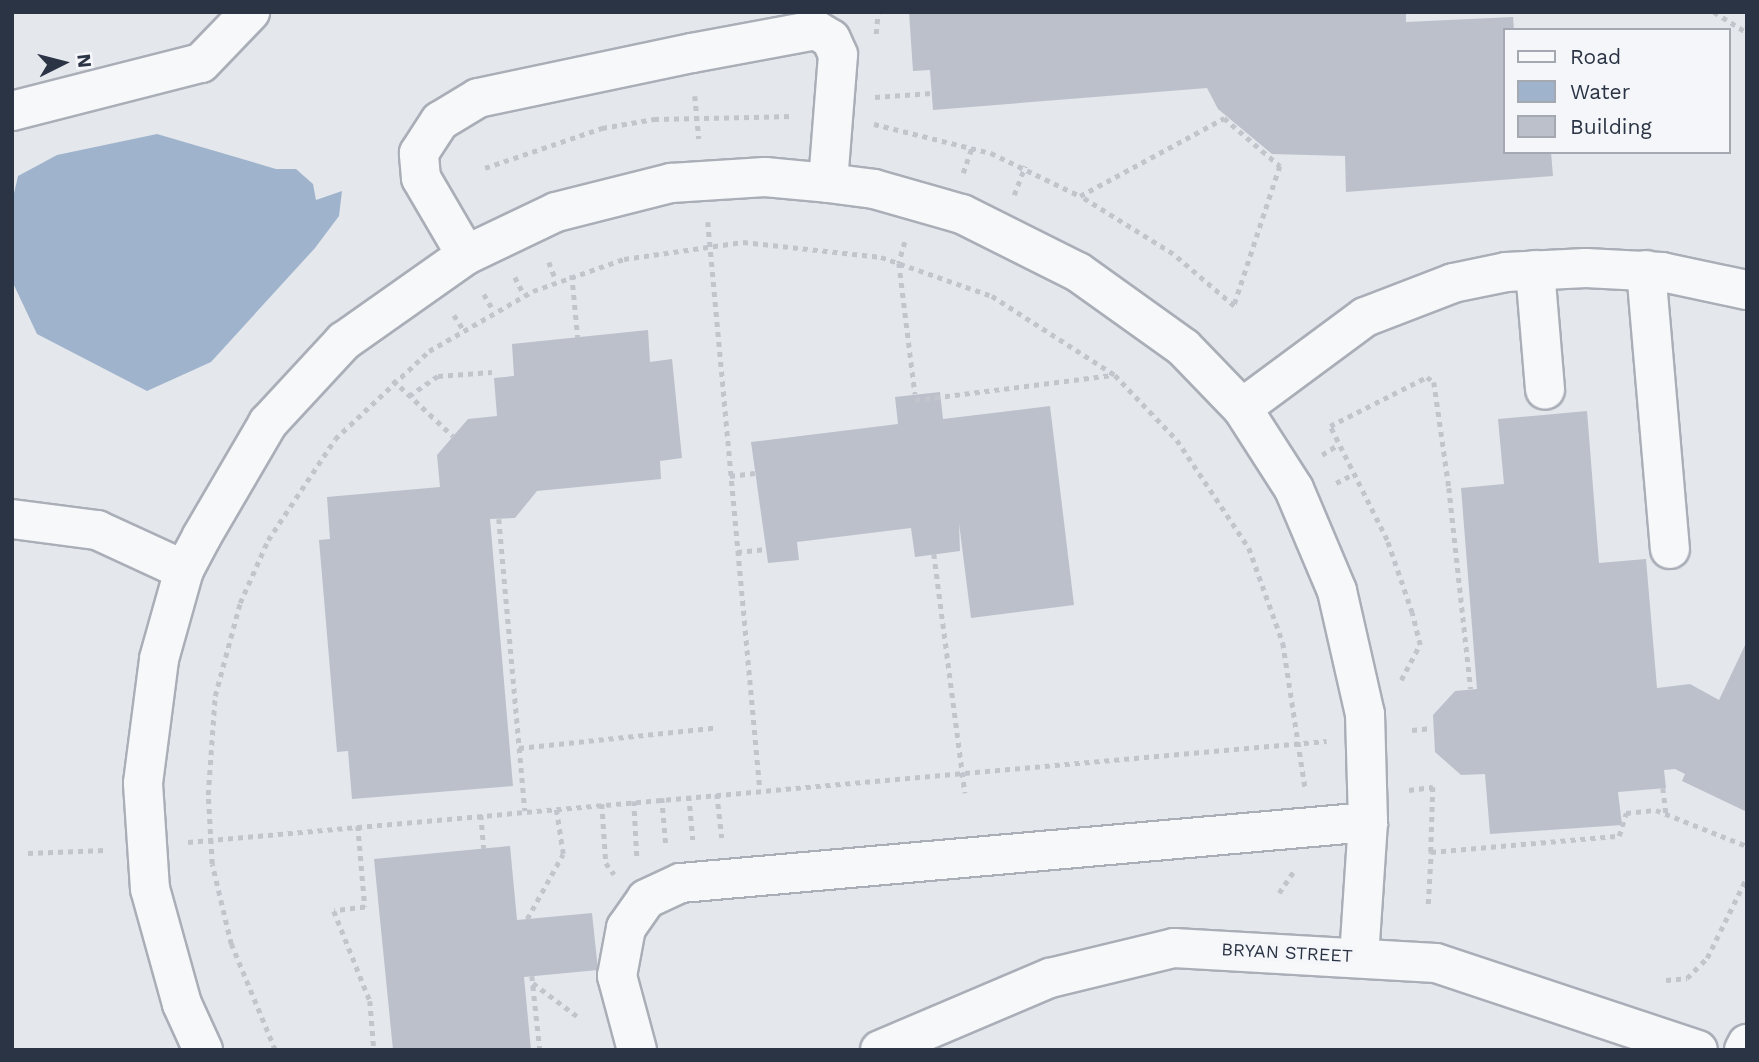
<!DOCTYPE html>
<html>
<head>
<meta charset="utf-8">
<style>
  body { margin:0 }
  #map { position:relative; width:1759px; height:1062px; overflow:hidden; background:#e4e7ec; font-family:"Work Sans",sans-serif }
  div>[style] { position:absolute }
  [style*='--x'] { left:calc(var(--x)*1px); top:calc(var(--y)*1px); width:calc(var(--w)*1px); rotate:calc(var(--a)*1deg) }
  .water>* { inset:0; background:#9fb4cc }
  .building>* { inset:0; background:#bbc0ca }
  .path>* { height:4.5px; margin-top:-2.25px; transform-origin:0; background:repeating-linear-gradient(90deg,#c2c5cb 0 5px,transparent 0 10px) }
  .roads { filter:drop-shadow(2px 0 #a9aeb7) drop-shadow(-2px 0 #a9aeb7) drop-shadow(0 2px #a9aeb7) drop-shadow(0 -2px #a9aeb7) }
  .minor>* { height:38px; margin:-19px; padding:0 19px; transform-origin:19px; border-radius:19px; background:#f7f8fa }
  span { translate:-50% -50%; white-space:nowrap; text-align:center; line-height:1.15; -webkit-text-stroke:7px #f4f6f9; paint-order:stroke }
  .street-label { font-size:18px; color:#2b3445 }
  .frame { position:absolute; inset:0; border:14px solid #2b3445; pointer-events:none }
  .legend { position:absolute; left:1503px; top:28px; width:228px; height:126px; box-sizing:border-box; background:#f4f6f9; border:2px solid #a4a8b1; margin:0; padding:9px 12px; list-style:none; font-size:21px; color:#2b3445 }
  .legend li { display:flex; align-items:center; gap:14px; height:35px }
  .legend b { width:35px; border:2px solid #a4a8b1 }
  .north { position:absolute; left:28px; top:28px; width:70px; height:70px; -webkit-text-stroke:5px #f4f6f9; paint-order:stroke; rotate:84deg; font-size:19px; font-weight:700; line-height:28px; text-align:center; color:#2b3445 }
  .north::after { content:''; display:block; margin:auto; width:24px; height:32px; background:#2b3445; clip-path:polygon(50% 0,100% 100%,50% 72%,0 100%) }
</style>
</head>
<body>
<div id="map">
  <div class="water">
    <i style="clip-path:polygon(157px 134px,276px 169px,296px 169px,313px 184px,316px 200px,342px 191px,339px 216px,315px 248px,211px 362px,147px 391px,37px 334px,12px 281px,12px 202px,18px 176px,57px 155px)"></i>
  </div>
  <div class="building">
    <i style="clip-path:polygon(909px 12px,1406px 12px,1406px 22px,1513px 17px,1514px 30px,1505px 30px,1505px 152px,1551px 152px,1553px 176px,1346px 192px,1345px 156px,1272px 154px,1218px 109px,1207px 88px,933px 110px,930px 70px,913px 71px)"></i>
    <i style="clip-path:polygon(648px 330px,650px 362px,672px 359px,682px 458px,660px 461px,661px 479px,537px 491px,515px 518px,490px 519px,513px 786px,352px 799px,348px 751px,337px 752px,319px 540px,330px 539px,327px 497px,440px 487px,437px 455px,468px 419px,497px 416px,494px 378px,514px 376px,512px 344px)"></i>
    <i style="clip-path:polygon(940px 392px,943px 419px,1050px 406px,1074px 605px,971px 618px,959px 523px,960px 551px,915px 557px,911px 528px,797px 542px,799px 560px,768px 563px,751px 442px,898px 424px,895px 397px)"></i>
    <i style="clip-path:polygon(1587px 411px,1599px 563px,1646px 559px,1657px 688px,1690px 684px,1719px 700px,1747px 641px,1747px 812px,1682px 781px,1685px 774px,1675px 769px,1664px 770px,1666px 788px,1618px 792px,1622px 825px,1490px 834px,1485px 774px,1461px 775px,1435px 752px,1433px 715px,1455px 691px,1477px 689px,1461px 488px,1504px 484px,1498px 419px)"></i>
    <i style="clip-path:polygon(510px 846px,517px 920px,592px 913px,598px 970px,524px 977px,531px 1050px,393px 1050px,374px 859px)"></i>
  </div>
  <div class="path">
    <i style="--x:1714;--y:12;--w:39;--a:32"></i>
    <i style="--x:876;--y:34;--w:22;--a:-85"></i>
    <i style="--x:695;--y:96;--w:43;--a:84.7"></i>
    <i style="--x:875;--y:97;--w:57;--a:-4"></i>
    <i style="--x:1224;--y:118;--w:74;--a:40.6"></i>
    <i style="--x:1280;--y:166;--w:147;--a:108.2"></i>
    <i style="--x:1234;--y:306;--w:80;--a:-139.6"></i>
    <i style="--x:1173;--y:254;--w:110;--a:-148.1"></i>
    <i style="--x:1080;--y:196;--w:164;--a:-28.4"></i>
    <i style="--x:874;--y:124;--w:121;--a:13.9"></i>
    <i style="--x:991;--y:153;--w:99;--a:25.8"></i>
    <i style="--x:485;--y:168;--w:124;--a:-18.9"></i>
    <i style="--x:602;--y:128;--w:53;--a:-9.8"></i>
    <i style="--x:654;--y:119;--w:138;--a:-1.2"></i>
    <i style="--x:963;--y:173;--w:28;--a:-71"></i>
    <i style="--x:1014;--y:195;--w:31;--a:-69"></i>
    <i style="--x:708;--y:222;--w:569;--a:84.76"></i>
    <i style="--x:905;--y:242;--w:22;--a:106"></i>
    <i style="--x:899;--y:263;--w:132;--a:83"></i>
    <i style="--x:549;--y:262;--w:19;--a:69"></i>
    <i style="--x:572;--y:275;--w:63;--a:84.6"></i>
    <i style="--x:515;--y:277;--w:20;--a:63"></i>
    <i style="--x:484;--y:294;--w:20;--a:60"></i>
    <i style="--x:454;--y:315;--w:17;--a:57"></i>
    <i style="--x:393;--y:380;--w:82;--a:43"></i>
    <i style="--x:409;--y:396;--w:35;--a:-35"></i>
    <i style="--x:438;--y:376;--w:54;--a:-4.2"></i>
    <i style="--x:915;--y:400;--w:201;--a:-7.2"></i>
    <i style="--x:1322;--y:455;--w:20;--a:-33"></i>
    <i style="--x:730;--y:476;--w:25;--a:-7"></i>
    <i style="--x:1336;--y:483;--w:20;--a:-27"></i>
    <i style="--x:499;--y:519;--w:293;--a:84.9"></i>
    <i style="--x:737;--y:552;--w:30;--a:-6"></i>
    <i style="--x:934;--y:554;--w:241;--a:82.6"></i>
    <i style="--x:1401;--y:680;--w:40;--a:-62"></i>
    <i style="--x:1420;--y:645;--w:33;--a:-104"></i>
    <i style="--x:1412;--y:613;--w:77;--a:-108.9"></i>
    <i style="--x:1387;--y:540;--w:127;--a:-116.6"></i>
    <i style="--x:1330;--y:426;--w:109;--a:-26.8"></i>
    <i style="--x:1427;--y:377;--w:9;--a:36"></i>
    <i style="--x:1434;--y:382;--w:107;--a:81.9"></i>
    <i style="--x:1449;--y:488;--w:202;--a:83.8"></i>
    <i style="--x:1412;--y:730;--w:20;--a:-6"></i>
    <i style="--x:519;--y:748;--w:196;--a:-5.9"></i>
    <i style="--x:1663;--y:788;--w:25;--a:83"></i>
    <i style="--x:1409;--y:790;--w:24;--a:-7"></i>
    <i style="--x:1433;--y:787;--w:65;--a:91.8"></i>
    <i style="--x:1431;--y:852;--w:189;--a:-4.9"></i>
    <i style="--x:1619;--y:836;--w:24;--a:-73"></i>
    <i style="--x:1626;--y:813;--w:30;--a:-6"></i>
    <i style="--x:1656;--y:810;--w:98;--a:21.6"></i>
    <i style="--x:717;--y:794;--w:44;--a:83.5"></i>
    <i style="--x:689;--y:796;--w:44;--a:84.8"></i>
    <i style="--x:662;--y:798;--w:48;--a:85.2"></i>
    <i style="--x:634;--y:801;--w:55;--a:86.9"></i>
    <i style="--x:602;--y:804;--w:59;--a:86.1"></i>
    <i style="--x:606;--y:863;--w:14;--a:54"></i>
    <i style="--x:481;--y:815;--w:34;--a:85"></i>
    <i style="--x:358;--y:826;--w:81;--a:85.1"></i>
    <i style="--x:365;--y:907;--w:31;--a:173"></i>
    <i style="--x:334;--y:911;--w:97;--a:68.2"></i>
    <i style="--x:370;--y:1001;--w:49;--a:85.3"></i>
    <i style="--x:188;--y:842;--w:1143;--a:-5.07"></i>
    <i style="--x:28;--y:853;--w:77;--a:-2.2"></i>
    <i style="--x:1279;--y:893;--w:27;--a:-56"></i>
    <i style="--x:1428;--y:904;--w:52;--a:-86.7"></i>
    <i style="--x:527;--y:919;--w:74;--a:-61"></i>
    <i style="--x:563;--y:854;--w:47;--a:-98.7"></i>
    <i style="--x:532;--y:976;--w:74;--a:83.8"></i>
    <i style="--x:1666;--y:980;--w:21;--a:-5"></i>
    <i style="--x:1687;--y:978;--w:28;--a:-45"></i>
    <i style="--x:1707;--y:958;--w:90;--a:-63.7"></i>
    <i style="--x:533;--y:983;--w:55;--a:36.9"></i>
    <i style="--x:275;--y:1050;--w:115;--a:-112.5"></i>
    <i style="--x:231;--y:944;--w:82;--a:-103.4"></i>
    <i style="--x:212;--y:864;--w:69;--a:-93.3"></i>
    <i style="--x:208;--y:795;--w:99;--a:-86"></i>
    <i style="--x:215;--y:696;--w:96;--a:-75"></i>
    <i style="--x:240;--y:603;--w:69;--a:-66"></i>
    <i style="--x:268;--y:540;--w:121;--a:-56.4"></i>
    <i style="--x:335;--y:439;--w:129;--a:-43.1"></i>
    <i style="--x:429;--y:351;--w:120;--a:-30"></i>
    <i style="--x:533;--y:291;--w:96;--a:-19.4"></i>
    <i style="--x:624;--y:259;--w:120;--a:-8.1"></i>
    <i style="--x:743;--y:242;--w:139;--a:6.2"></i>
    <i style="--x:881;--y:257;--w:118;--a:19.4"></i>
    <i style="--x:992;--y:296;--w:146;--a:32.7"></i>
    <i style="--x:1115;--y:375;--w:90;--a:46.4"></i>
    <i style="--x:1177;--y:440;--w:130;--a:56.3"></i>
    <i style="--x:1249;--y:548;--w:101;--a:70.3"></i>
    <i style="--x:1283;--y:643;--w:146;--a:81.3"></i>
  </div>
  <div class="roads">
    <div class="minor">
      <i style="--x:12;--y:111;--w:195;--a:-14.3"></i>
      <i style="--x:201;--y:63;--w:71;--a:-46.1"></i>
      <i style="--x:466;--y:255;--w:89;--a:-120.3"></i>
      <i style="--x:421;--y:178;--w:25;--a:-95"></i>
      <i style="--x:419;--y:153;--w:38;--a:-57"></i>
      <i style="--x:440;--y:121;--w:44;--a:-31.2"></i>
      <i style="--x:478;--y:98;--w:219;--a:-11.9"></i>
      <i style="--x:692;--y:53;--w:126;--a:-10.5"></i>
      <i style="--x:816;--y:30;--w:17;--a:31"></i>
      <i style="--x:831;--y:39;--w:17;--a:66"></i>
      <i style="--x:838;--y:55;--w:128;--a:94.5"></i>
      <i style="--x:1535;--y:270;--w:120;--a:85.2"></i>
      <i style="--x:1646;--y:270;--w:280;--a:85.1"></i>
      <i style="--x:1242;--y:408;--w:153;--a:-36.5"></i>
      <i style="--x:1365;--y:317;--w:94;--a:-21.1"></i>
      <i style="--x:1453;--y:283;--w:54;--a:-11.7"></i>
      <i style="--x:1506;--y:272;--w:80;--a:-2.9"></i>
      <i style="--x:1586;--y:268;--w:76;--a:3"></i>
      <i style="--x:1662;--y:272;--w:87;--a:12"></i>
      <i style="--x:12;--y:519;--w:86;--a:7.4"></i>
      <i style="--x:97;--y:530;--w:96;--a:24.7"></i>
      <i style="--x:203;--y:1050;--w:51;--a:-114.5"></i>
      <i style="--x:182;--y:1004;--w:119;--a:-105.5"></i>
      <i style="--x:150;--y:889;--w:106;--a:-93.8"></i>
      <i style="--x:143;--y:783;--w:125;--a:-82.6"></i>
      <i style="--x:159;--y:659;--w:92;--a:-74.3"></i>
      <i style="--x:184;--y:570;--w:38;--a:-62"></i>
      <i style="--x:202;--y:536;--w:131;--a:-59.7"></i>
      <i style="--x:268;--y:423;--w:112;--a:-47.2"></i>
      <i style="--x:344;--y:341;--w:149;--a:-35.2"></i>
      <i style="--x:466;--y:255;--w:100;--a:-25.5"></i>
      <i style="--x:556;--y:212;--w:119;--a:-14.2"></i>
      <i style="--x:671;--y:183;--w:94;--a:-3.7"></i>
      <i style="--x:765;--y:177;--w:63;--a:5.4"></i>
      <i style="--x:828;--y:183;--w:46;--a:7.4"></i>
      <i style="--x:874;--y:189;--w:91;--a:15.9"></i>
      <i style="--x:962;--y:214;--w:130;--a:26.6"></i>
      <i style="--x:1078;--y:272;--w:130;--a:35.6"></i>
      <i style="--x:1184;--y:348;--w:83;--a:46"></i>
      <i style="--x:1242;--y:408;--w:96;--a:57.3"></i>
      <i style="--x:1294;--y:489;--w:111;--a:67.1"></i>
      <i style="--x:1337;--y:591;--w:126;--a:77.2"></i>
      <i style="--x:1365;--y:714;--w:108;--a:88.4"></i>
      <i style="--x:1368;--y:822;--w:134;--a:93.8"></i>
      <i style="--x:637;--y:1050;--w:77;--a:-105.1"></i>
      <i style="--x:617;--y:976;--w:49;--a:-79.4"></i>
      <i style="--x:626;--y:928;--w:35;--a:-55"></i>
      <i style="--x:646;--y:899;--w:38;--a:-25"></i>
      <i style="--x:681;--y:883;--w:690;--a:-5.07"></i>
      <i style="--x:880;--y:1050;--w:185;--a:-23"></i>
      <i style="--x:1050;--y:978;--w:128;--a:-13.6"></i>
      <i style="--x:1174;--y:948;--w:262;--a:3.3"></i>
      <i style="--x:1436;--y:963;--w:276;--a:18.4"></i>
      <i style="--x:1744;--y:1050;--w:7;--a:-63"></i>
    </div>
  </div>
  <div class="street-label">
    <span style="left:1287px;top:953px;rotate:3deg">BRYAN STREET</span>
  </div>
  <div class="frame"></div>
  <ul class="legend">
  <li><b style="height:9px;background:#f7f8fa"></b>Road</li>
  <li><b style="height:19px;background:#9fb4cc"></b>Water</li>
  <li><b style="height:19px;background:#bbc0ca"></b>Building</li>
  </ul>
  <div class="north">N</div>
</div>
</body>
</html>
